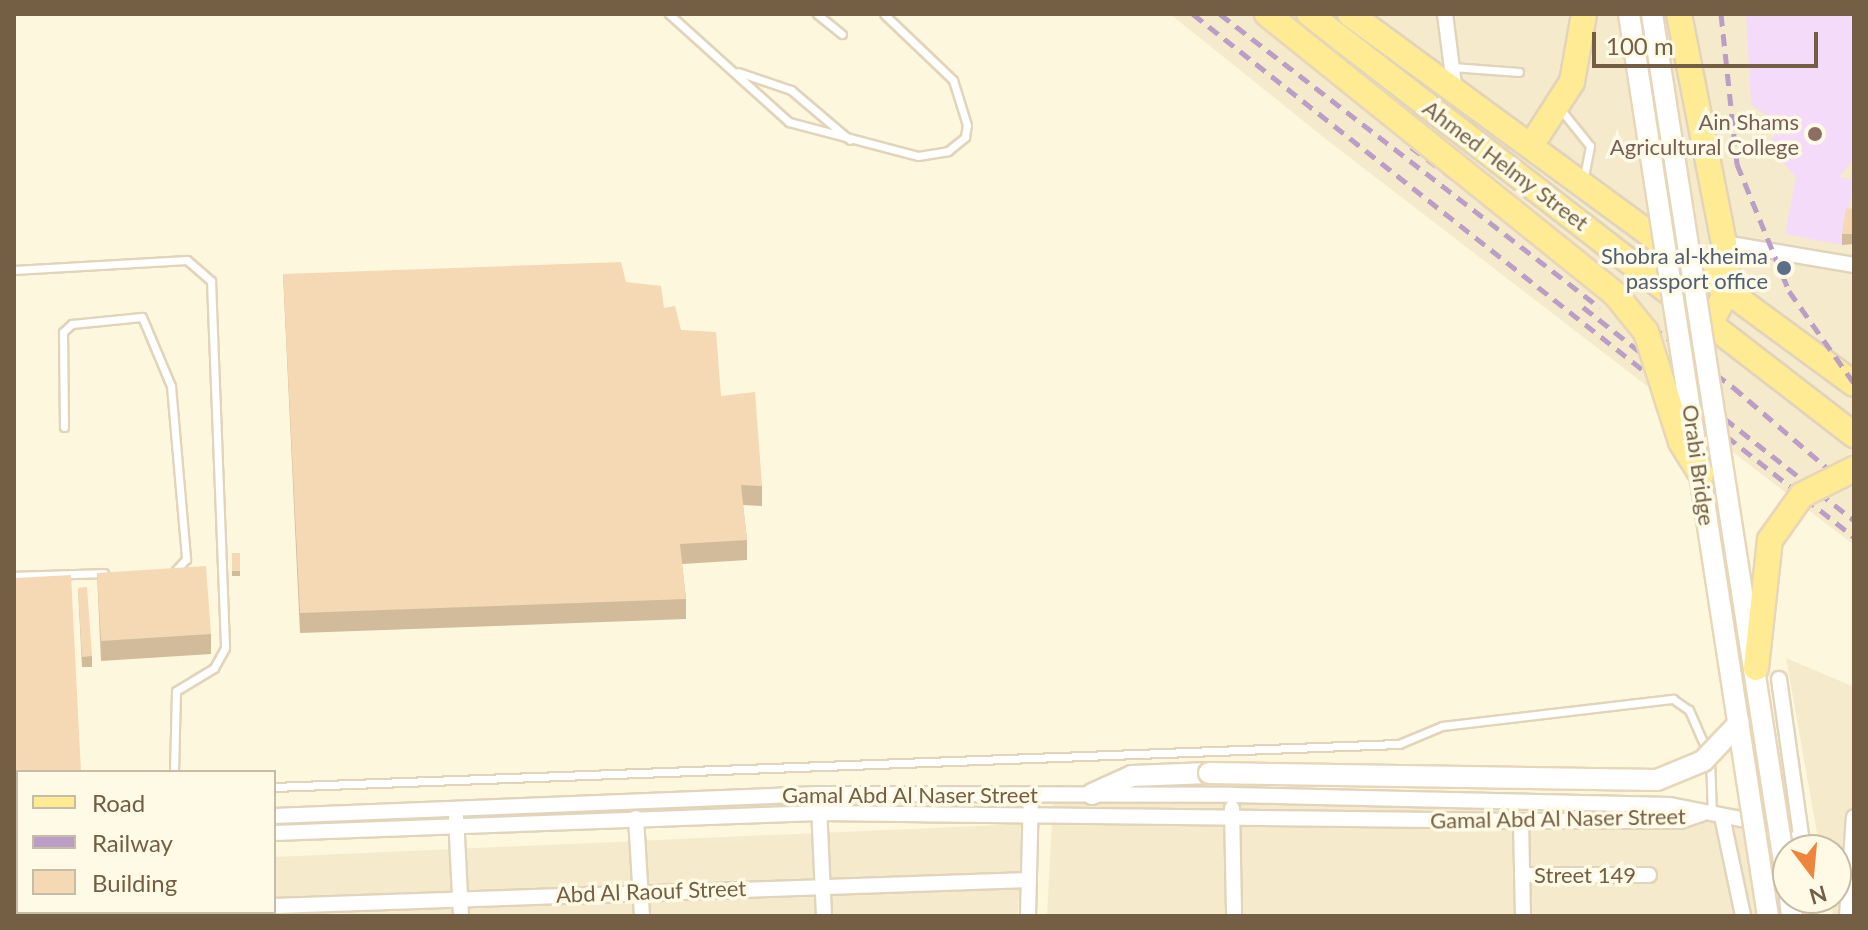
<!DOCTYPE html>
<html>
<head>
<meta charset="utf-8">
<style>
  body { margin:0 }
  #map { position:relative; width:1868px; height:930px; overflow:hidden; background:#fdf7de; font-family:Lato,sans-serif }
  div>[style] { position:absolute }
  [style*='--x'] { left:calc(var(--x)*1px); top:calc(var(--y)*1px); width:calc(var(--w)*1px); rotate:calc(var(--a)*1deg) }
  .residential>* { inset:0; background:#f5eacc }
  .education>* { inset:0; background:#f4dbf9 }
  .roads { filter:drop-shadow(2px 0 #e1d4ba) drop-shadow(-2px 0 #e1d4ba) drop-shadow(0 2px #e1d4ba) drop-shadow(0 -2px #e1d4ba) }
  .service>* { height:7px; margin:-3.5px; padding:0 3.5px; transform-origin:3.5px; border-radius:3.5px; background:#fff }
  .minor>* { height:14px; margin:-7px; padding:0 7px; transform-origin:7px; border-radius:7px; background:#fff }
  .secondary>* { height:20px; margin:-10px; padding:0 10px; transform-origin:10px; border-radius:10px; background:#fff }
  .primary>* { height:24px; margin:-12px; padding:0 12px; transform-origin:12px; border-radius:12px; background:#ffeb93 }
  .rail>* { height:5px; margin-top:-2.5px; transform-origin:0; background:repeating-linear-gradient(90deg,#bb9ec6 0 12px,transparent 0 20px) }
  .bridges { filter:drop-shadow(2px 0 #e7d6b8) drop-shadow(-2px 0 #e7d6b8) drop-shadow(0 2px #e7d6b8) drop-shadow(0 -2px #e7d6b8) }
  .secondary-bridge>* { height:20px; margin:-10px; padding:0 10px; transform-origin:10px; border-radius:10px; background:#fff }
  .primary-bridge>* { height:24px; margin:-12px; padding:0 12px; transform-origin:12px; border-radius:12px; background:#ffeb93 }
  .wall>* { inset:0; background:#d2bb9b }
  .building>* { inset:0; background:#f4d9b4 }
  .dots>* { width:22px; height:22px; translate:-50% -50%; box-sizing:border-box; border:4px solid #fffae5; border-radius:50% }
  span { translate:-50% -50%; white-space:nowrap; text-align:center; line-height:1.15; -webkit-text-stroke:7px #fffae5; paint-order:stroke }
  .education-label { font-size:22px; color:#785e54 }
  .right { translate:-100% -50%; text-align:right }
  .street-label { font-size:22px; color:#745f45 }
  .service-label { font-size:22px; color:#4e5e75 }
  .frame { position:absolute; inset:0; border:16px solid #745f45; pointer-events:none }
  .legend { position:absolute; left:16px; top:770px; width:260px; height:144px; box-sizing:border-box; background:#fffae5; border:2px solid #c7bca5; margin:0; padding:10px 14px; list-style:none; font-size:24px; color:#745f45 }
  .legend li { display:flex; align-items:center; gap:16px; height:40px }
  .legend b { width:40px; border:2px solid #c7bca5 }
  .north { position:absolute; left:1772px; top:834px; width:80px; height:80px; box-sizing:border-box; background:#fffae5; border:2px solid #c7bca5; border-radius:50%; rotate:164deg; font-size:22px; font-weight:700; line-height:32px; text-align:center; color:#745f45 }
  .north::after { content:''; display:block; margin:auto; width:28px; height:36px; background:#ef843c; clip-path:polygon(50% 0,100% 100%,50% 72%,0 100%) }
  .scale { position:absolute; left:1592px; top:32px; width:226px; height:36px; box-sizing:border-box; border:4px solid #745f45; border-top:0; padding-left:10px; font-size:24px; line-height:28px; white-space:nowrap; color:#745f45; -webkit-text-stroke:6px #fffae5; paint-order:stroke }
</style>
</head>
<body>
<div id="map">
  <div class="residential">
    <i style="clip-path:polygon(1170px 14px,1854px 14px,1854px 545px,1327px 140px)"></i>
    <i style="clip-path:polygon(1786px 658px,1854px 687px,1854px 916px,1832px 916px,1836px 850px,1820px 850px)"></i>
    <i style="clip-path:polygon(1053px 802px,1766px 808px,1782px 916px,1047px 916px)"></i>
    <i style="clip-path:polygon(1021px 824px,1018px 916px,14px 916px,14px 869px,18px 912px,274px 912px,274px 857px)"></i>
  </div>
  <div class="education">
    <i style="clip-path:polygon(1746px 14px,1854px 14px,1854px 159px,1839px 177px,1854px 180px,1842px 245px,1785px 234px,1796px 177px,1773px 152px,1771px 140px,1782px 127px,1751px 104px)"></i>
  </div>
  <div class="roads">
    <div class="service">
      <i style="--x:669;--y:14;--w:161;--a:42"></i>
      <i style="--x:789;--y:122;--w:133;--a:14.8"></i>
      <i style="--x:918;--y:156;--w:30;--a:-9"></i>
      <i style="--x:948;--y:151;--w:22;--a:-39"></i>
      <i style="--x:965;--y:137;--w:12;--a:-81"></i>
      <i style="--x:967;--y:125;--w:47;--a:-107.3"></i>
      <i style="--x:953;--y:80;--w:95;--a:-136.3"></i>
      <i style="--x:817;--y:14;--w:32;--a:39"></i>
      <i style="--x:1452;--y:67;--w:67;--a:4.3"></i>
      <i style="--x:738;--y:72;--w:56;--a:18.8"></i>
      <i style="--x:791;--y:90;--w:77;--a:40.3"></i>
      <i style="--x:1561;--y:110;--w:46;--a:51.1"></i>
      <i style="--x:1590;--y:146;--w:33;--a:101"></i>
      <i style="--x:14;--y:270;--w:173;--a:-3.3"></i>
      <i style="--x:187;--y:260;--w:32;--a:41"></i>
      <i style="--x:211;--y:281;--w:367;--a:87.8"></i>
      <i style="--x:225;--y:648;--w:23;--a:119"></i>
      <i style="--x:214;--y:668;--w:44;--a:148.8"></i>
      <i style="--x:176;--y:691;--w:81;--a:91.4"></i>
      <i style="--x:64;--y:427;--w:95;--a:-90.6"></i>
      <i style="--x:63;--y:332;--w:12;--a:-42"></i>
      <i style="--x:72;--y:324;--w:70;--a:-5.7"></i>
      <i style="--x:142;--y:317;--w:75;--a:67.2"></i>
      <i style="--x:171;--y:386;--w:174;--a:85"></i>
      <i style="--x:186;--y:559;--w:15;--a:132"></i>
      <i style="--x:14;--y:576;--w:90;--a:-1.9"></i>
      <i style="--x:274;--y:787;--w:1126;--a:-2.19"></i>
      <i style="--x:1399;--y:744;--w:47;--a:-22.7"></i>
      <i style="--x:1442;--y:726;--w:233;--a:-6.7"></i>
      <i style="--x:1673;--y:699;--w:19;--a:35"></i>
      <i style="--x:1689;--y:710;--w:52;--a:66.4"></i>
      <i style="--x:1710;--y:758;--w:57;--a:88"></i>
    </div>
    <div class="minor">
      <i style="--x:1445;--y:14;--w:79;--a:82.7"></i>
      <i style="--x:1724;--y:243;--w:132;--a:9.6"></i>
      <i style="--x:1779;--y:679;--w:165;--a:82"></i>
      <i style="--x:819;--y:806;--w:110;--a:87.4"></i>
      <i style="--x:1232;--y:808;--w:108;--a:88.9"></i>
      <i style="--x:274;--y:816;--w:545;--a:-2.31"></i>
      <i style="--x:819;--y:794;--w:413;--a:0.1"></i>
      <i style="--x:1232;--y:795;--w:438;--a:1.3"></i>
      <i style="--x:1670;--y:805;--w:83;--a:11.2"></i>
      <i style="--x:1751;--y:821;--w:69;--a:24.7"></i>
      <i style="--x:1722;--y:816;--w:102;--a:78.1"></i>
      <i style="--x:456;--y:817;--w:99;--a:87.1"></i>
      <i style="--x:636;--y:818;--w:98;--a:86.5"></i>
      <i style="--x:1521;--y:821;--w:95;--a:88.8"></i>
      <i style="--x:14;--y:827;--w:4;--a:0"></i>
      <i style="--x:274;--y:833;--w:545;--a:-2.1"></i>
      <i style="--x:819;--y:813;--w:702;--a:0.65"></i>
      <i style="--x:1521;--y:821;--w:159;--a:0"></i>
      <i style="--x:1680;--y:821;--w:22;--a:-18"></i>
      <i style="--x:14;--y:843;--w:4;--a:-14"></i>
      <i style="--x:1522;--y:875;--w:127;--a:0"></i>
      <i style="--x:274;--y:906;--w:755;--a:-1.97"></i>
      <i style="--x:176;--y:912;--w:4;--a:76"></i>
      <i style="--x:265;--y:912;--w:4;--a:76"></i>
      <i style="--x:55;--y:916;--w:4;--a:-90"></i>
      <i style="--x:73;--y:916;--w:86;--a:-2.7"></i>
      <i style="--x:1028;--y:916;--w:122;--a:-88.6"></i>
      <i style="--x:1847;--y:916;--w:99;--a:-86"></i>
    </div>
    <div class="secondary">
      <i style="--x:1092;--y:794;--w:44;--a:-24.2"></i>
      <i style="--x:1132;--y:776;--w:77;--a:-2.2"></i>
      <i style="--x:1790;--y:898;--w:18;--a:84"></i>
    </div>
    <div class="primary">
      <i style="--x:1309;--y:14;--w:689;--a:37.69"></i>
      <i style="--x:1350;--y:14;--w:625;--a:36.28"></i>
      <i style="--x:1679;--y:14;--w:233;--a:78.9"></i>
      <i style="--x:1724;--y:243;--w:44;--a:83.5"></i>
      <i style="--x:1729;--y:287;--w:39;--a:117"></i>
      <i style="--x:1532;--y:144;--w:74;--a:-57.2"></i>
      <i style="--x:1572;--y:82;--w:69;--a:-80"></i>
    </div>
  </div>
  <div class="rail">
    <i style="--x:1193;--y:14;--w:843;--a:38.35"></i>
    <i style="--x:1220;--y:14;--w:480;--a:37.7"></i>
    <i style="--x:1721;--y:14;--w:151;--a:83.9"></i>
    <i style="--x:1737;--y:164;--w:137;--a:67.7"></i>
    <i style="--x:1789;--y:291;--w:113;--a:54.8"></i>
    <i style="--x:1411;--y:147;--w:402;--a:36.7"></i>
    <i style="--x:1733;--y:387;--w:160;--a:40.7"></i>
    <i style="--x:1583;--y:307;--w:345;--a:38.2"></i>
  </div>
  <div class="bridges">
    <div class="secondary-bridge">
      <i style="--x:1629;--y:14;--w:913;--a:81.24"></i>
      <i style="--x:1652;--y:14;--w:884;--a:81.15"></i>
      <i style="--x:1209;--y:773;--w:448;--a:0.9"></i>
      <i style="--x:1657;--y:780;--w:50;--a:-22.4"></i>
      <i style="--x:1703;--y:761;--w:52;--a:-46.5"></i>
    </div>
    <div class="primary-bridge">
      <i style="--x:1267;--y:14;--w:448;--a:38.8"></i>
      <i style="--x:1616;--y:295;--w:48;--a:51"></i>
      <i style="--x:1646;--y:332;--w:115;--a:72.3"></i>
      <i style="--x:1681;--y:442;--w:38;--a:58"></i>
      <i style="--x:1756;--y:668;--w:129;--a:-83.8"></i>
      <i style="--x:1770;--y:540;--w:55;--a:-54.6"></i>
      <i style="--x:1802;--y:495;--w:58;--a:-26.6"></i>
    </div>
  </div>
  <div class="wall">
    <i style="clip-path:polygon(1854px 209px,1854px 244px,1842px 245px,1842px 234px)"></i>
    <i style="clip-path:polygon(283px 274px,626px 282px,664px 308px,681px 330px,721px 396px,762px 486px,762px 506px,743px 505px,747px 540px,747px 560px,682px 564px,686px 599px,686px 619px,300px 633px)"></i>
    <i style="clip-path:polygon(232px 553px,240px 553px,240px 576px,232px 576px)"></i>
    <i style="clip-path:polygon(97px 573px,211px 634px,211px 654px,101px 661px)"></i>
    <i style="clip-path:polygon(14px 578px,18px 772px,18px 796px,14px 796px)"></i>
    <i style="clip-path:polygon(78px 588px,92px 656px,92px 667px,82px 667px)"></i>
  </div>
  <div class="building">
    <i style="clip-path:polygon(1846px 208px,1854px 209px,1854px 234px,1842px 234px)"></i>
    <i style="clip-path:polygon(621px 262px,626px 282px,661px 286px,664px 308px,675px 306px,681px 330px,716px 332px,721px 396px,755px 392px,762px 486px,741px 485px,747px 540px,680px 544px,686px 599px,300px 613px,283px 274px)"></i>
    <i style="clip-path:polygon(232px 553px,240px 553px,240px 571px,232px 571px)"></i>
    <i style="clip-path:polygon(206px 566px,211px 634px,101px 641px,97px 573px)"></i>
    <i style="clip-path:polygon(71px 575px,81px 772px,18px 772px,18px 776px,14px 776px,14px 578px)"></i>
    <i style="clip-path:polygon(87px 587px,92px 656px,82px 657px,78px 588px)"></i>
  </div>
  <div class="dots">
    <i style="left:1815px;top:134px;background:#8d6e63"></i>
    <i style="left:1784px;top:268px;background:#5c6f8a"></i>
  </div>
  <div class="education-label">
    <span class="right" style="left:1799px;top:134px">Ain Shams<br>Agricultural College</span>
  </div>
  <div class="street-label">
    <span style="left:1506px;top:165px;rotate:37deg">Ahmed Helmy Street</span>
    <span style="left:1699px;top:465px;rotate:82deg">Orabi Bridge</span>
    <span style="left:910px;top:795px">Gamal Abd Al Naser Street</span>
    <span style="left:1558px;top:818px;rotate:-1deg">Gamal Abd Al Naser Street</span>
    <span style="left:1585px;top:875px">Street 149</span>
    <span style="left:651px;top:891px;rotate:-2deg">Abd Al Raouf Street</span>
  </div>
  <div class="service-label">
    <span class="right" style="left:1768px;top:268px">Shobra al-kheima<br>passport office</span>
  </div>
  <div class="frame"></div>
  <ul class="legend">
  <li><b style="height:10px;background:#ffeb93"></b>Road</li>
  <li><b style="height:10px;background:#bb9ec6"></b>Railway</li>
  <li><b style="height:22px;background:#f4d9b4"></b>Building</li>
  </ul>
  <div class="north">N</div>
  <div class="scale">100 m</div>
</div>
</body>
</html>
